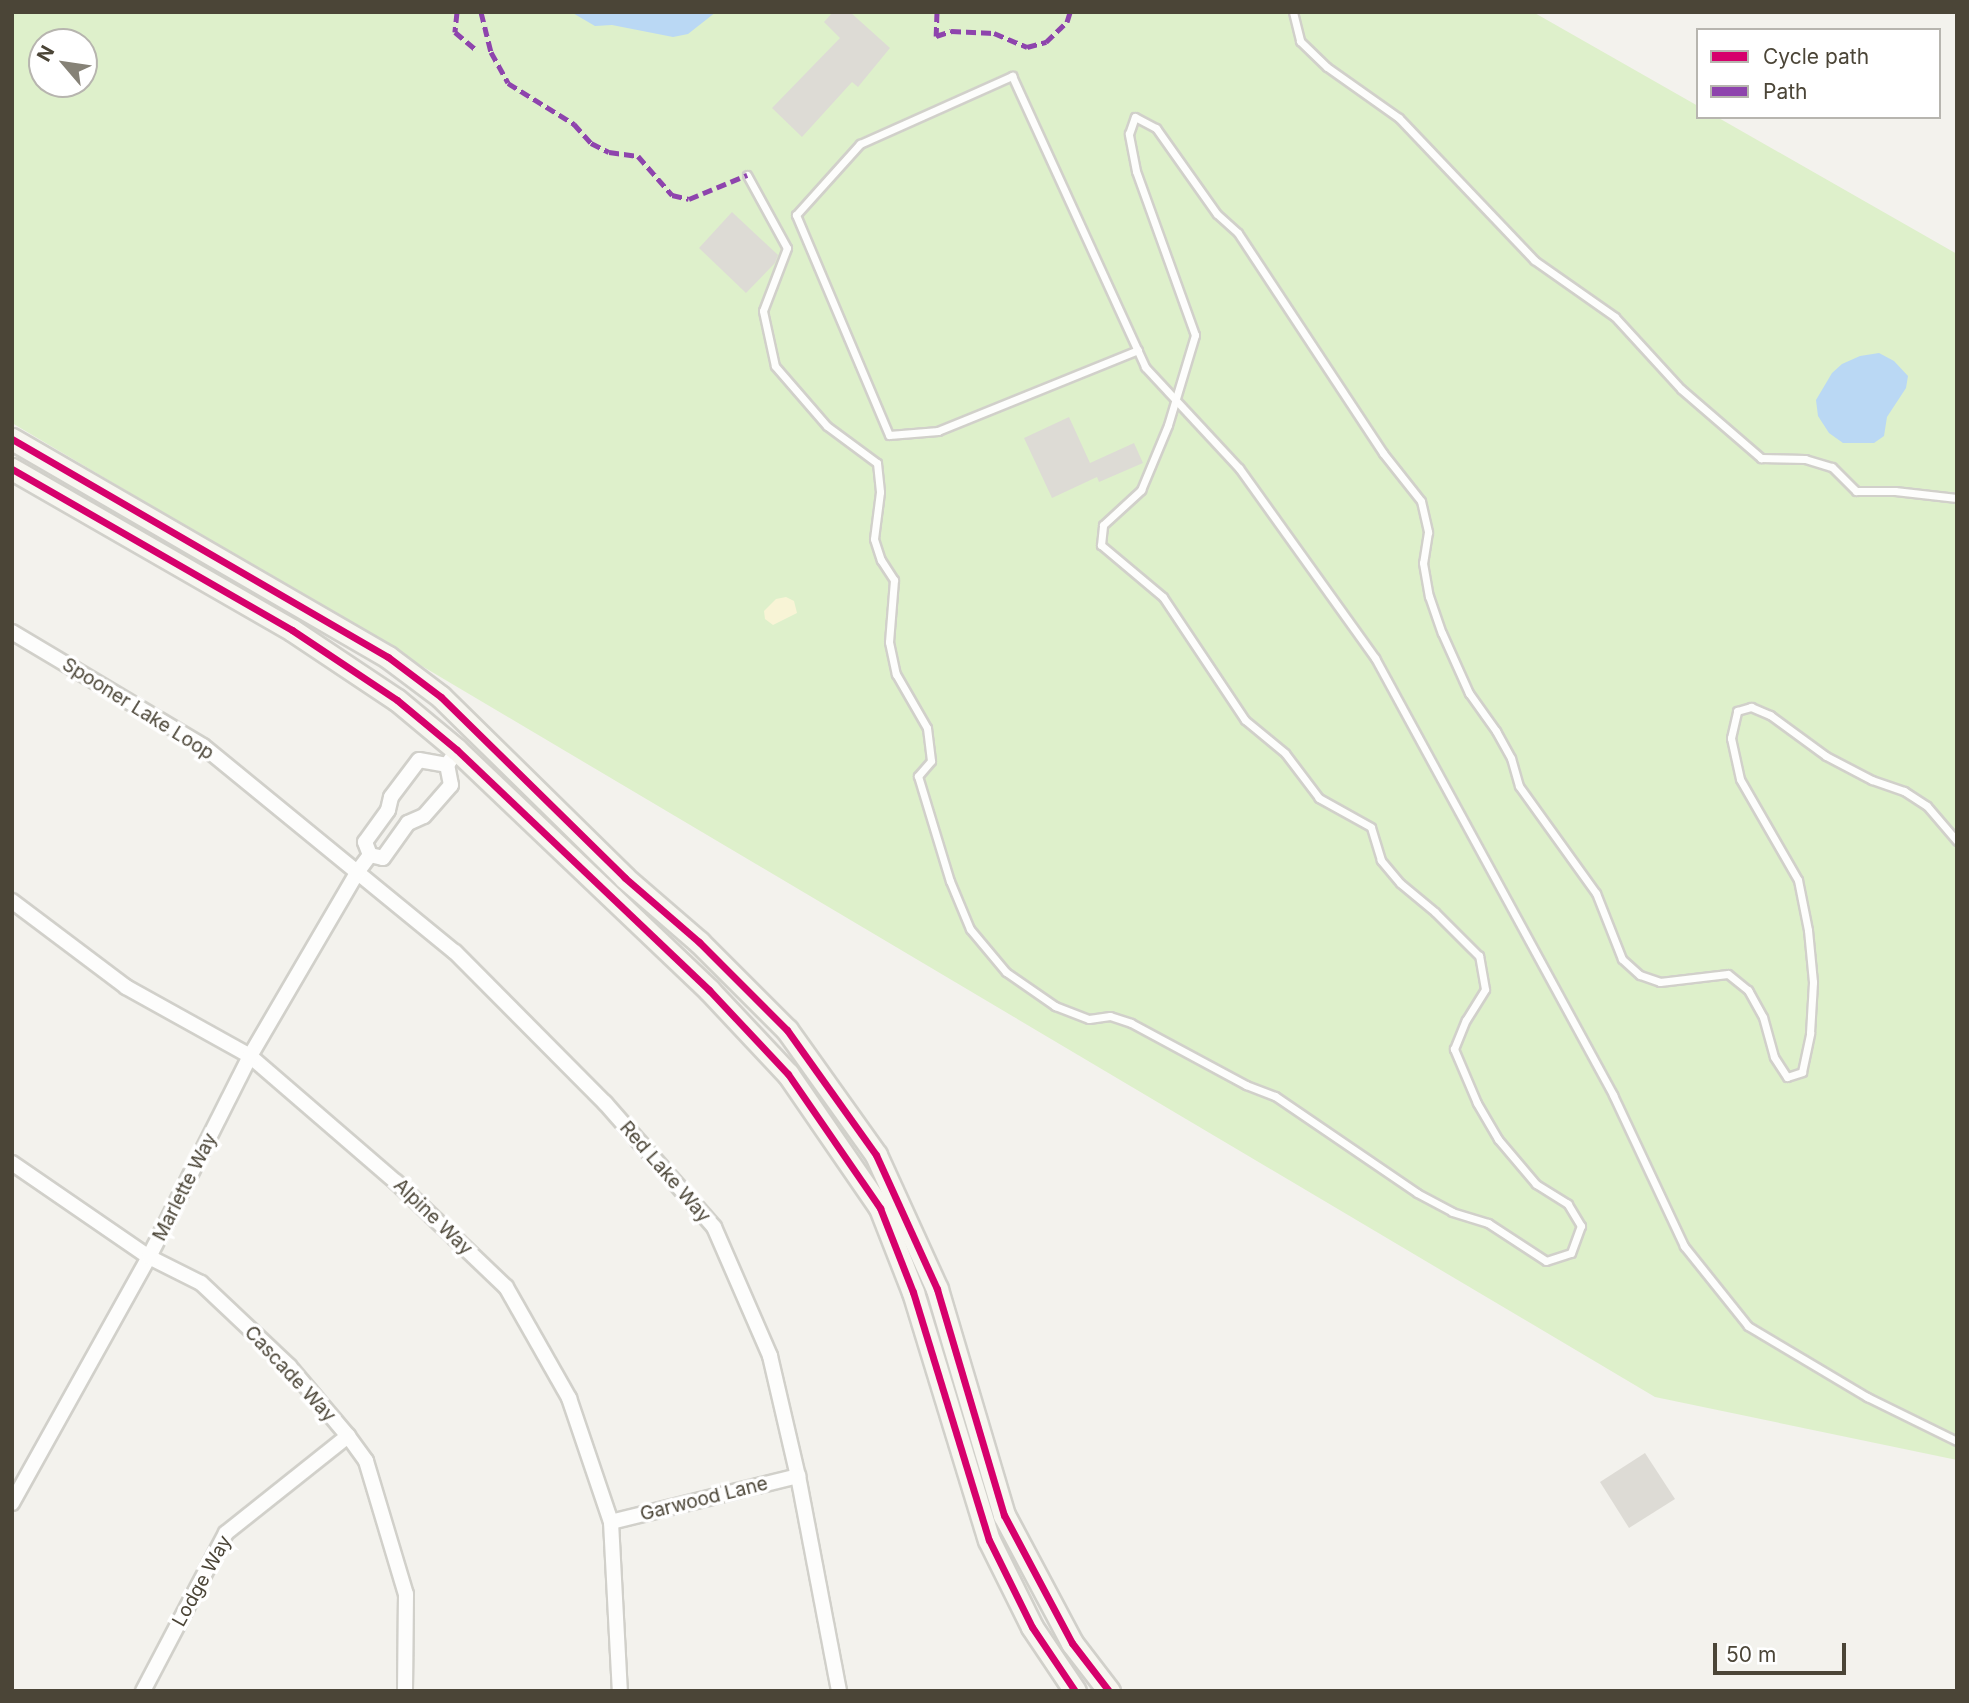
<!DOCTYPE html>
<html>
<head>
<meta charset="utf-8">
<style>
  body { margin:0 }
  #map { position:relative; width:1969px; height:1703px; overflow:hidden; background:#f3f2ed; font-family:Inter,sans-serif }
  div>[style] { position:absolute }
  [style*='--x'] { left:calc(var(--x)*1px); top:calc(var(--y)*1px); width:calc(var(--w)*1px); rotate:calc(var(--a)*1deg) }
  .green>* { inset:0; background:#def0cb }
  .sand>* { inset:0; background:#f8f4d6 }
  .water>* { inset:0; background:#bad8f4 }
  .building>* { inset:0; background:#dddbd5 }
  .roads { filter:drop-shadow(2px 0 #d1d0ca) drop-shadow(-2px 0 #d1d0ca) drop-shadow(0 2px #d1d0ca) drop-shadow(0 -2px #d1d0ca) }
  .service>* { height:7px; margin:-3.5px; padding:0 3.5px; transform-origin:3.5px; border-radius:3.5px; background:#fdfdfc }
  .minor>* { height:14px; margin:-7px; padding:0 7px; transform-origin:7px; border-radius:7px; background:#fdfdfc }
  .secondary>* { height:21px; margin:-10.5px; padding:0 10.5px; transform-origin:10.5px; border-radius:10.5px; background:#f7f6f0 }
  .quiet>* { height:5px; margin-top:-2.5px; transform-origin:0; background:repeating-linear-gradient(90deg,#8e44ad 0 10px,transparent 0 15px) }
  .cycleway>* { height:7px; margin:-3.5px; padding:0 3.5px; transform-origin:3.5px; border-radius:3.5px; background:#d6006c }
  span { translate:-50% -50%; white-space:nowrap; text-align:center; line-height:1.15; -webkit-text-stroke:7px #fff; paint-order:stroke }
  .street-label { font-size:19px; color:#4b4537 }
  .frame { position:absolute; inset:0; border:14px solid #4b4537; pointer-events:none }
  .legend { position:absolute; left:1696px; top:28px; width:245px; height:91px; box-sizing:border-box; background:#fff; border:2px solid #b7b5af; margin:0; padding:9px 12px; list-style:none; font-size:21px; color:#4b4537 }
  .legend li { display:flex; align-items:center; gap:14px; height:35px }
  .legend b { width:35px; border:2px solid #b7b5af }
  .north { position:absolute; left:28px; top:28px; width:70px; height:70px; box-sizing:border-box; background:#fff; border:2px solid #b7b5af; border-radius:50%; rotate:299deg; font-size:19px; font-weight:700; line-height:28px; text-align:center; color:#4b4537 }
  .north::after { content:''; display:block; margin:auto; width:24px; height:32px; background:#868277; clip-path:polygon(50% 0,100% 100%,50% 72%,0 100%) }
  .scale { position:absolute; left:1713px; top:1643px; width:133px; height:32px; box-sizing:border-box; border:4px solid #4b4537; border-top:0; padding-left:9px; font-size:21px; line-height:24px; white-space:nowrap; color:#4b4537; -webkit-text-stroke:5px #fff; paint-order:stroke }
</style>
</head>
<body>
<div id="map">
  <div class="green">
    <i style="clip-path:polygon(evenodd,12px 12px,1533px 12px,1698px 106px,1698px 117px,1717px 117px,1957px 254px,1957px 1460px,1655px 1397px,12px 423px,12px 12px,42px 42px,84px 42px,84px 84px,42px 84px,42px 42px)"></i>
  </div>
  <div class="sand">
    <i style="clip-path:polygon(786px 597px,794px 601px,797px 613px,773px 625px,765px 619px,764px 611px,776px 599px)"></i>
  </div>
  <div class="water">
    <i style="clip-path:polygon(571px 12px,716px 12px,688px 34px,673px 37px,612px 25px,595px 26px)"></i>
    <i style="clip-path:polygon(1879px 353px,1894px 361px,1908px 376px,1906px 388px,1887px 417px,1884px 436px,1874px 443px,1843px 443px,1829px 433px,1818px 416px,1816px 400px,1832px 373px,1842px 364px,1860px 356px)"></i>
  </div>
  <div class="building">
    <i style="clip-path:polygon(833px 12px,850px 12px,890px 48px,858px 87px,852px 82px,802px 137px,772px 108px,840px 38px,824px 22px)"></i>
    <i style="clip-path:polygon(732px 212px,778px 255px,775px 263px,746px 293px,699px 248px)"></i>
    <i style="clip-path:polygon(1069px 417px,1090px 463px,1134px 443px,1143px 463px,1099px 482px,1097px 477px,1052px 498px,1024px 438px)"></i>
    <i style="clip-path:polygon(1645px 1453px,1675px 1499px,1629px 1528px,1600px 1482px)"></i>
  </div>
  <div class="roads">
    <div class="service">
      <i style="--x:1293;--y:12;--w:30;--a:76"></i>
      <i style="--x:1300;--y:41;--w:37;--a:44"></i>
      <i style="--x:1327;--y:67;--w:88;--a:35.3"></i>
      <i style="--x:1399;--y:118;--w:196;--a:46.4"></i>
      <i style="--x:1534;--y:260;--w:99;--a:35.1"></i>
      <i style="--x:1615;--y:317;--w:98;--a:47.5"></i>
      <i style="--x:1681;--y:389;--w:106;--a:40.8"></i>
      <i style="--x:1761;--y:458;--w:44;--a:1.3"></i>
      <i style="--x:1805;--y:459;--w:28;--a:17"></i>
      <i style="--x:1832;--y:467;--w:34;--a:45"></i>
      <i style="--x:1856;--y:491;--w:39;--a:0"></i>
      <i style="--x:1895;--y:491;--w:62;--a:6.4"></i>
      <i style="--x:747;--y:175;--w:83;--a:61.3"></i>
      <i style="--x:787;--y:248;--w:67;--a:110.9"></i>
      <i style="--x:763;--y:311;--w:56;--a:77.7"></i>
      <i style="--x:775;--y:366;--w:79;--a:49.1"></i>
      <i style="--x:827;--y:426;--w:62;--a:36.5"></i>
      <i style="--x:877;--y:463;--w:29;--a:84"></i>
      <i style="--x:880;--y:492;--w:47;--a:97.3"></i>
      <i style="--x:874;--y:539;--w:22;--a:72"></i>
      <i style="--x:881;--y:560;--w:24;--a:57"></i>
      <i style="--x:894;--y:580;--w:62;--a:94.6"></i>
      <i style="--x:889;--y:642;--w:33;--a:78"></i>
      <i style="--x:896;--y:674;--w:62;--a:60.1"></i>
      <i style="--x:927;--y:728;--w:33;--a:83"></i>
      <i style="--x:931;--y:761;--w:20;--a:131"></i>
      <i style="--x:918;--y:776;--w:110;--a:73.1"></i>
      <i style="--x:950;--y:881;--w:52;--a:67.4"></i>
      <i style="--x:970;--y:929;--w:56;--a:50.1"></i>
      <i style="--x:1006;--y:972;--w:60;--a:34.8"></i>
      <i style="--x:1055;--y:1006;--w:36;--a:21"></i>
      <i style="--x:1089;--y:1019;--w:21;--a:-8"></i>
      <i style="--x:1110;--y:1016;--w:22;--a:18"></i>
      <i style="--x:1131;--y:1023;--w:131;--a:28.3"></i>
      <i style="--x:1246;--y:1085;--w:31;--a:21"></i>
      <i style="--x:1275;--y:1096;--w:172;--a:34.3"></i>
      <i style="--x:1417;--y:1193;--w:40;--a:28"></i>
      <i style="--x:1452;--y:1212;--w:38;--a:17"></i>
      <i style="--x:1488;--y:1223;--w:69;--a:33.2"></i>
      <i style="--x:1546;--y:1261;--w:26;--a:-18"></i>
      <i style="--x:1571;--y:1253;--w:29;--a:-70"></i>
      <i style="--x:1581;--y:1226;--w:26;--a:-121"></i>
      <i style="--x:1568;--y:1204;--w:38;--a:-148"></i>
      <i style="--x:1536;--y:1184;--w:59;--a:-130.2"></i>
      <i style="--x:1498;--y:1139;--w:42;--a:-120.3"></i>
      <i style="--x:1477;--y:1103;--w:59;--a:-113.1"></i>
      <i style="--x:1454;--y:1049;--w:31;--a:-68"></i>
      <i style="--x:1466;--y:1020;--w:36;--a:-58"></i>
      <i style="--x:1485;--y:989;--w:34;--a:-100"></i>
      <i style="--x:1479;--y:956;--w:62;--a:-135"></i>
      <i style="--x:1435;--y:912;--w:45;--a:-140.4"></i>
      <i style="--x:1400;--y:883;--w:30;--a:-130"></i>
      <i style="--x:1381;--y:860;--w:34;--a:-107"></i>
      <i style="--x:1371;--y:827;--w:60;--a:-150.9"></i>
      <i style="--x:1319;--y:798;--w:56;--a:-127.1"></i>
      <i style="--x:1285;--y:753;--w:52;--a:-140.5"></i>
      <i style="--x:1245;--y:720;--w:148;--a:-123.7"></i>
      <i style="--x:1163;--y:597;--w:81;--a:-140"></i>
      <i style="--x:1101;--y:545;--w:20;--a:-84"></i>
      <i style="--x:1103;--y:525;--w:52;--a:-42.6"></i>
      <i style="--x:1141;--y:490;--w:70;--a:-67.4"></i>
      <i style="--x:1168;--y:425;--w:94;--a:-73.3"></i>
      <i style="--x:1195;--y:335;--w:174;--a:-109.8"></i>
      <i style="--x:1136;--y:171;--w:38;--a:-101"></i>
      <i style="--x:1129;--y:134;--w:18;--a:-71"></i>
      <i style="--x:1135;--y:117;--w:24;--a:28"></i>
      <i style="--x:1156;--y:128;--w:105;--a:54.7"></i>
      <i style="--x:1217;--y:214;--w:28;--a:42"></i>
      <i style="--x:1238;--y:233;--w:263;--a:56.6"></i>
      <i style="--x:1383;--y:453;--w:61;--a:51.6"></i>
      <i style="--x:1421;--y:501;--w:32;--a:77"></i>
      <i style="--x:1428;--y:532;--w:31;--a:99"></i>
      <i style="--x:1423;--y:563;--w:34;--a:80"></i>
      <i style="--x:1429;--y:596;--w:39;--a:71"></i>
      <i style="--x:1442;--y:633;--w:66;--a:65.8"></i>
      <i style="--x:1469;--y:693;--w:47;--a:54.6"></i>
      <i style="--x:1496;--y:731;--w:31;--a:61"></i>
      <i style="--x:1511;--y:758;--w:29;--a:74"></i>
      <i style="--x:1519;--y:786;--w:132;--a:54.3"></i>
      <i style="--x:1596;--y:893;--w:71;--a:68.5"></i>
      <i style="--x:1622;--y:959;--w:24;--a:42"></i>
      <i style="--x:1640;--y:975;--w:21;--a:19"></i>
      <i style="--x:1660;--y:982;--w:68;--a:-6.7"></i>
      <i style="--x:1728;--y:974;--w:26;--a:39"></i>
      <i style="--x:1748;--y:990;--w:31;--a:61"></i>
      <i style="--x:1763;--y:1017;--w:41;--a:74.6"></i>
      <i style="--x:1774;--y:1057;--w:24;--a:57"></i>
      <i style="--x:1787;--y:1077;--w:16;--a:-18"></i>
      <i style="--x:1802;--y:1072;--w:40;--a:-78"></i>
      <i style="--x:1810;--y:1033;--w:51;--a:-86.6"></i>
      <i style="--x:1813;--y:982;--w:52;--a:-95.5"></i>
      <i style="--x:1808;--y:930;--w:51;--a:-101.3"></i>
      <i style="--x:1798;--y:880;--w:116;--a:-119.9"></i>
      <i style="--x:1740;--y:779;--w:42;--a:-102.4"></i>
      <i style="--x:1731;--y:738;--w:28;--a:-77"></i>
      <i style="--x:1737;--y:711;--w:15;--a:-16"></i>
      <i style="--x:1751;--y:707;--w:21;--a:23"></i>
      <i style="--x:1770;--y:715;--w:69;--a:36.2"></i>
      <i style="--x:1826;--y:756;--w:52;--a:27.6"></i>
      <i style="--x:1872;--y:780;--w:34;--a:19"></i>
      <i style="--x:1904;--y:791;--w:27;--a:33"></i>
      <i style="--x:1927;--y:806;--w:46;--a:49.4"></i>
      <i style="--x:1138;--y:350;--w:216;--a:158"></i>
      <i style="--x:938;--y:431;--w:49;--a:175.3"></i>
      <i style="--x:889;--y:435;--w:239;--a:-112.9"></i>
      <i style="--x:796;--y:215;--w:96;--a:-48"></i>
      <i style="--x:860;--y:144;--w:167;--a:-24.1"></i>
      <i style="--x:1012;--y:76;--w:320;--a:65.4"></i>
      <i style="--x:1145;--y:367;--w:138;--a:47.1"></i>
      <i style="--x:1239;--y:468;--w:234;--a:54.4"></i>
      <i style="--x:1375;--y:658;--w:498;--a:61.4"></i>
      <i style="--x:1613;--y:1095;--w:167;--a:64.8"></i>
      <i style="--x:1684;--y:1246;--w:102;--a:51.3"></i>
      <i style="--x:1748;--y:1326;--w:139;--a:30.8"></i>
      <i style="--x:1867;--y:1397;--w:100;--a:26.1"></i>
    </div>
    <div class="minor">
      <i style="--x:12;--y:632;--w:222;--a:30.8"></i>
      <i style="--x:203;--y:746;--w:325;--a:39.3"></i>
      <i style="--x:455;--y:952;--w:213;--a:45.2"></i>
      <i style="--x:605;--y:1103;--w:165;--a:48.7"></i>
      <i style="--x:714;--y:1227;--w:141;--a:66.5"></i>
      <i style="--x:770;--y:1356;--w:123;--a:76.9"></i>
      <i style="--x:798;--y:1476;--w:219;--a:79.2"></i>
      <i style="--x:370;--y:855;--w:13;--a:13"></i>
      <i style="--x:383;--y:858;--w:43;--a:-54.5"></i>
      <i style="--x:408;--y:823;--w:17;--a:-24"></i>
      <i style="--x:424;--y:816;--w:41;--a:-48.9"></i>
      <i style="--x:451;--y:785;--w:20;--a:-101"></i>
      <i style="--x:447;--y:765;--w:18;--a:-56"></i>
      <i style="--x:370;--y:855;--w:14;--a:-111"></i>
      <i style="--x:365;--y:842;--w:39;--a:-54"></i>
      <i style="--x:388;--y:810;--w:13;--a:-77"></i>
      <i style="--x:391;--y:797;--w:46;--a:-52.9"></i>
      <i style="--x:419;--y:760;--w:28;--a:10"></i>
      <i style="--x:12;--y:901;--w:143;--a:37"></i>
      <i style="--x:126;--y:987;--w:142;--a:29.1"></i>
      <i style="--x:250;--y:1056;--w:193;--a:40.8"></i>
      <i style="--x:396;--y:1182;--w:152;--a:43.7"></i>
      <i style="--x:506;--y:1287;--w:128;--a:60.4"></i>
      <i style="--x:569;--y:1398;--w:131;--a:71.3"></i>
      <i style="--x:611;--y:1522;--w:169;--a:87"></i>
      <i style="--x:12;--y:1163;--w:166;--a:34.5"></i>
      <i style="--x:149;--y:1257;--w:58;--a:26.6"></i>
      <i style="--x:201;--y:1283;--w:121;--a:43.3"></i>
      <i style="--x:289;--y:1366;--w:92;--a:49.9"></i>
      <i style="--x:348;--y:1436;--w:31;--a:54"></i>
      <i style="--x:366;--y:1461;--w:139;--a:73.3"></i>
      <i style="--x:406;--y:1594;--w:97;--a:90.6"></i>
      <i style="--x:12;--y:1503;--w:282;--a:-60.9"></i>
      <i style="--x:149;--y:1257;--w:225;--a:-63.3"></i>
      <i style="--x:250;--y:1056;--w:214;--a:-59.7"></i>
      <i style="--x:358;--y:871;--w:20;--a:-53"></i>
      <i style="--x:611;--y:1522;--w:193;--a:-13.8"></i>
      <i style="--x:143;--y:1691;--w:178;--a:-62.3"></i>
      <i style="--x:226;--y:1533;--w:156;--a:-38.5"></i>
    </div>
    <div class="secondary">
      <i style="--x:12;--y:439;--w:435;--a:30.1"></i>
      <i style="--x:388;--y:657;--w:66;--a:37"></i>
      <i style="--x:441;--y:697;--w:258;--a:44.5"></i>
      <i style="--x:625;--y:878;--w:98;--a:40.9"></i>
      <i style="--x:699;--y:942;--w:124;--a:45"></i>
      <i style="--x:787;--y:1030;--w:153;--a:54.5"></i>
      <i style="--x:876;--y:1155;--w:147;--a:65.5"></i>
      <i style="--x:937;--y:1289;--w:236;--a:73.5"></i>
      <i style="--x:1004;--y:1515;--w:145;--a:62"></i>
      <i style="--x:1072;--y:1643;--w:61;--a:52.4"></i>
      <i style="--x:12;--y:469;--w:323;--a:29.9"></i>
      <i style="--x:292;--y:630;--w:126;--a:33.7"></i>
      <i style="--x:397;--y:700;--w:78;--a:39.8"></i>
      <i style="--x:457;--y:750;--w:348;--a:43.6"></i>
      <i style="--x:709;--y:990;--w:115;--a:46.8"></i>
      <i style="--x:788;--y:1074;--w:163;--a:55.5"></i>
      <i style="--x:880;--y:1208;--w:90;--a:68.6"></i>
      <i style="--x:913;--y:1292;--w:259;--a:73"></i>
      <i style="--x:989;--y:1540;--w:97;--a:63.7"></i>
      <i style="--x:1032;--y:1627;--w:77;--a:56.1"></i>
    </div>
  </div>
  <div class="quiet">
    <i style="--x:457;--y:12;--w:20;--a:96"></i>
    <i style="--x:455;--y:32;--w:26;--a:40"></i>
    <i style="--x:481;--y:12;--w:41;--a:76"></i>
    <i style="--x:491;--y:52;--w:35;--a:61"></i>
    <i style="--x:508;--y:83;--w:78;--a:31.8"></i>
    <i style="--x:574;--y:124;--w:25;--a:48"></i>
    <i style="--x:591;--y:143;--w:20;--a:27"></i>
    <i style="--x:609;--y:152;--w:29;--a:8"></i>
    <i style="--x:638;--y:156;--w:52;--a:48.9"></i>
    <i style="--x:672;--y:195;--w:17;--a:13"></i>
    <i style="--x:689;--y:199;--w:63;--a:-22.5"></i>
    <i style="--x:937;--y:12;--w:24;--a:92"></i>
    <i style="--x:936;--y:36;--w:16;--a:-18"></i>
    <i style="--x:951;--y:31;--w:43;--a:2.7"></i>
    <i style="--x:994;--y:33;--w:36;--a:23"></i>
    <i style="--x:1027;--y:47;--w:20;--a:-15"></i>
    <i style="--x:1046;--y:42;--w:29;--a:-44"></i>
    <i style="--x:1067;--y:22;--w:10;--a:-73"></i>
  </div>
  <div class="cycleway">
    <i style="--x:12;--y:439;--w:435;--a:30.1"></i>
    <i style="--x:388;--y:657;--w:66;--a:37"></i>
    <i style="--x:441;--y:697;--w:258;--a:44.5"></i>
    <i style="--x:625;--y:878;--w:98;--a:40.9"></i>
    <i style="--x:699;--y:942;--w:124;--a:45"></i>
    <i style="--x:787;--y:1030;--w:153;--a:54.5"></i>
    <i style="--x:876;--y:1155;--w:147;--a:65.5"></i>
    <i style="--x:937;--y:1289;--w:236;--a:73.5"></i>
    <i style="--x:1004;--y:1515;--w:145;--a:62"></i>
    <i style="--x:1072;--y:1643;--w:61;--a:52.4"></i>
    <i style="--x:12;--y:469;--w:323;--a:29.9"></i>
    <i style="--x:292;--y:630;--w:126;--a:33.7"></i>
    <i style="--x:397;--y:700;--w:78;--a:39.8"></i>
    <i style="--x:457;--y:750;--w:348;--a:43.6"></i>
    <i style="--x:709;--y:990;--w:115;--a:46.8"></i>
    <i style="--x:788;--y:1074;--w:163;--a:55.5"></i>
    <i style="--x:880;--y:1208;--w:90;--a:68.6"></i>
    <i style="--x:913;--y:1292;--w:259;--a:73"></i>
    <i style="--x:989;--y:1540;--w:97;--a:63.7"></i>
    <i style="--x:1032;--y:1627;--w:77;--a:56.1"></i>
  </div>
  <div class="street-label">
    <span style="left:138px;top:709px;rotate:32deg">Spooner Lake Loop</span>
    <span style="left:665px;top:1172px;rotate:49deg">Red Lake Way</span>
    <span style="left:185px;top:1187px;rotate:-63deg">Marlette Way</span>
    <span style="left:433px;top:1217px;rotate:44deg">Alpine Way</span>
    <span style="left:290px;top:1374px;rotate:47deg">Cascade Way</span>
    <span style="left:704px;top:1499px;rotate:-14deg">Garwood Lane</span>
    <span style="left:202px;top:1581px;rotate:-61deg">Lodge Way</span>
  </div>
  <div class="frame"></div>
  <ul class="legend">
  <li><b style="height:9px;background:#d6006c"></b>Cycle path</li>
  <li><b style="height:9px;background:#8e44ad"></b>Path</li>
  </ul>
  <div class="north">N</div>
  <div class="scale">50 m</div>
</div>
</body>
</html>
